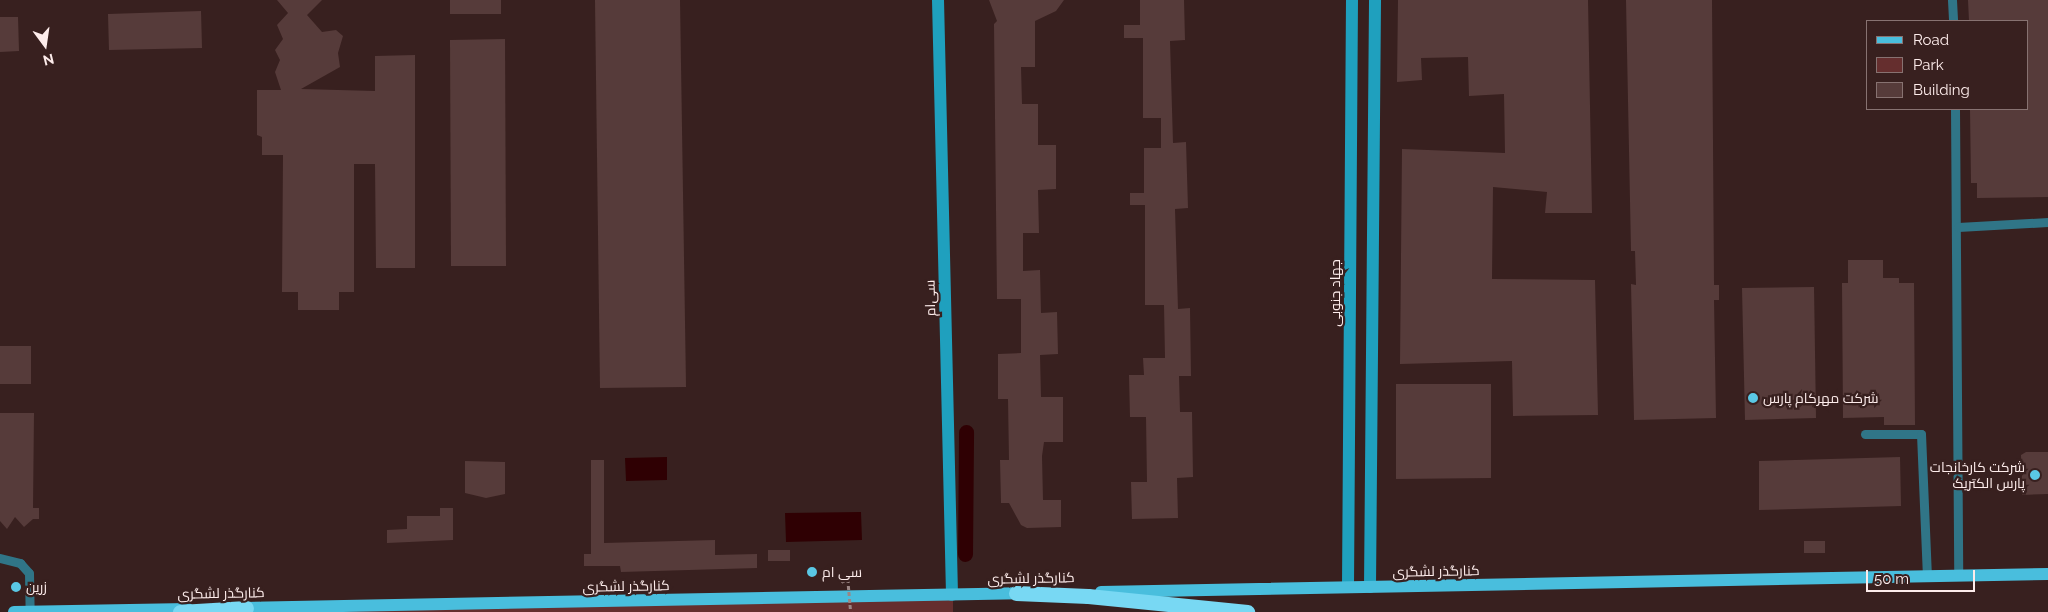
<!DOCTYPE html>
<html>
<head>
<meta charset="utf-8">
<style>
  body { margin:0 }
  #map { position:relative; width:2048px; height:612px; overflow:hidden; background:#38201f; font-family:Raleway,Cairo,sans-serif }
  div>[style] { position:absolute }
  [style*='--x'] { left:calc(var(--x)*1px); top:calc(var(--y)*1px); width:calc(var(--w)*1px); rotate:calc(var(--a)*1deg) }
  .green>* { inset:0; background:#652e2e }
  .water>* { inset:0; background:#2f0003 }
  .canal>* { height:15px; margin:-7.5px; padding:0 7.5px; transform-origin:7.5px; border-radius:7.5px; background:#2f0003 }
  .building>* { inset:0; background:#563b3a }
  .path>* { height:2.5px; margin-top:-1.25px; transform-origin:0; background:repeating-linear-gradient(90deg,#9b8685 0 4px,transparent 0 6.5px) }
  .lane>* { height:9px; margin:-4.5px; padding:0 4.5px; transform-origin:4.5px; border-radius:4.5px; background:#307587 }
  .secondary>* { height:12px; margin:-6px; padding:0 6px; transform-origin:6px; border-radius:6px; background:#1fa0be }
  .primary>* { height:12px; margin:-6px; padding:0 6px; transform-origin:6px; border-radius:6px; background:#49bedd }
  .highway>* { height:15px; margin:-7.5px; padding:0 7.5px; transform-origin:7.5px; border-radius:7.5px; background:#78d8f3 }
  .path-bridge>* { height:2.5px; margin-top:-1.25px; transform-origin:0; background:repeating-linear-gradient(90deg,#9b8685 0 4px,transparent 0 6.5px) }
  .dots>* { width:14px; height:14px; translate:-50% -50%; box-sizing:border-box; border:2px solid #38201f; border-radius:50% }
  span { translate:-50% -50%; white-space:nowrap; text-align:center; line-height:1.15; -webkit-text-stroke:4.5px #38201f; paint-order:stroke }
  .street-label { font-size:14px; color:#fdeceb }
  .poi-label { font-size:14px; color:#fdeceb }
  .left { translate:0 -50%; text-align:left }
  .right { translate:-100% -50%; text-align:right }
  .legend { position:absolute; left:1866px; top:20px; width:162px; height:90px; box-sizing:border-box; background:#38201f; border:1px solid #877271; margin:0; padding:6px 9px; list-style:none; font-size:15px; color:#fdeceb }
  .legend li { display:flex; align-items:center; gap:10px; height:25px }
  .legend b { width:25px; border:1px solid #877271 }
  .north { position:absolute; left:20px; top:20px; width:50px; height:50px; -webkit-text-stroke:4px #38201f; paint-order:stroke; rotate:166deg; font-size:14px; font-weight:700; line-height:20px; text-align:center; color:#fdeceb }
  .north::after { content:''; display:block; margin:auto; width:18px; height:22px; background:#fdeceb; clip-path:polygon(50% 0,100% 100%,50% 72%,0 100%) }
  .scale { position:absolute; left:1866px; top:570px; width:109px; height:22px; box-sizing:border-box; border:2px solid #fdeceb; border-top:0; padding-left:6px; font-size:15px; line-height:18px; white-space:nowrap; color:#fdeceb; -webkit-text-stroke:4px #38201f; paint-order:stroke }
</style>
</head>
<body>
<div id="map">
  <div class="green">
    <i style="clip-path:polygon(953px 599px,953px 612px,318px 612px)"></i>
  </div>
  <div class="water">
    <i style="clip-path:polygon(667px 457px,667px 480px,626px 481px,625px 458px)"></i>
    <i style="clip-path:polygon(861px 512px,862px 540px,786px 542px,785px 513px)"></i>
  </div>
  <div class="canal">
    <i style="--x:965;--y:554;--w:122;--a:-89.5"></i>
  </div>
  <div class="building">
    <i style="clip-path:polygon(277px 0,322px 0,307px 15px,322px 32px,336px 30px,343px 36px,338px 53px,340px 67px,301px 89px,375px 91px,375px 56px,415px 55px,415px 268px,376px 268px,375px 164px,354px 164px,354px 292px,339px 292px,339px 310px,298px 310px,298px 292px,282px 292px,283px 155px,262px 155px,262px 137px,257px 135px,257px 90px,281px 90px,275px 72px,280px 60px,275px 50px,283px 39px,277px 25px,288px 13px)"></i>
    <i style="clip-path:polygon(450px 0,501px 0,501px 14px,450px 14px)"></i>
    <i style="clip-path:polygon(595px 0,680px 0,686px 387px,600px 388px)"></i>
    <i style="clip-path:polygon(989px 0,1064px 0,1056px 11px,1035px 21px,1035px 67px,1021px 67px,1022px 104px,1038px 104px,1038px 145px,1056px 145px,1056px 189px,1038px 190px,1039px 233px,1023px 233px,1023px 271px,1040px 270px,1041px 313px,1057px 312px,1058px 354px,1040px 355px,1041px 397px,1063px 397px,1063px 442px,1044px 442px,1042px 456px,1043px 500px,1061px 500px,1061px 527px,1027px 528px,1021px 525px,1009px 503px,1001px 503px,1000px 460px,1009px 460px,1008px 399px,998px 399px,998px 354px,1021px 353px,1021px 299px,997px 299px,994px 24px,997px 21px)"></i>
    <i style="clip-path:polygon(1140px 0,1184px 0,1185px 40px,1170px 41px,1173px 143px,1186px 142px,1188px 208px,1175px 209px,1178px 309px,1190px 308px,1191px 376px,1179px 376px,1180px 412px,1192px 412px,1193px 477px,1177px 478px,1178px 518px,1132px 519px,1131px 482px,1147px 482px,1146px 417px,1130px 417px,1129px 375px,1144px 375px,1143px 358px,1165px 358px,1164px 305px,1145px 305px,1145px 205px,1130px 205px,1130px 193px,1144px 193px,1144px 148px,1161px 148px,1161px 118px,1143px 118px,1143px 38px,1124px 38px,1124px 25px,1140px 25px)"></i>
    <i style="clip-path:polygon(1398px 0,1588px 0,1592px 213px,1545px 213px,1547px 192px,1493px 187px,1492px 279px,1595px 280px,1598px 415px,1513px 416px,1512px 361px,1400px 364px,1402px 149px,1505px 153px,1504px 94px,1469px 96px,1468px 57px,1421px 58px,1422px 80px,1397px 82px)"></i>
    <i style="clip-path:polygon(1626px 0,1712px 0,1714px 285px,1719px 285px,1719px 300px,1714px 300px,1716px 418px,1634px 420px,1631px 284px,1636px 285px,1635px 251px,1631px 251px)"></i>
    <i style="clip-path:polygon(1968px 0,2048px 0,2048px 197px,1977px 198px,1977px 183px,1971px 183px,1970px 109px,2027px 109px,2027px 21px,1969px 21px)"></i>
    <i style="clip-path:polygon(201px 11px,202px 48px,109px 50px,108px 14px)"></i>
    <i style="clip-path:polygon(0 17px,18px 17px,19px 51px,0 52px)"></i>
    <i style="clip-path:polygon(505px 39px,506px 266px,451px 266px,450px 40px)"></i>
    <i style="clip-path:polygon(1848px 260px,1883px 260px,1883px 278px,1899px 278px,1899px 283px,1914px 283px,1915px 425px,1884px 425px,1884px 417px,1843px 418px,1842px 283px,1848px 283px)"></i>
    <i style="clip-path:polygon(1814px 287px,1816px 418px,1745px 420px,1742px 288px)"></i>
    <i style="clip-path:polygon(0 346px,31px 346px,31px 384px,0 384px)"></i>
    <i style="clip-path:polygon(1396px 384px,1491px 384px,1491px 478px,1396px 479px)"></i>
    <i style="clip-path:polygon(0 413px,34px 413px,33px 508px,39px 508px,39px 519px,33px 519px,24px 527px,15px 517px,7px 529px,0 521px)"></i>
    <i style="clip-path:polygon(2026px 452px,2048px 452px,2048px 494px,2022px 495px,2021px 455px)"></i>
    <i style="clip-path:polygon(1900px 457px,1901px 506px,1759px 510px,1759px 461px)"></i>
    <i style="clip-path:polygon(591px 460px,604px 460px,604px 543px,715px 540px,715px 555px,757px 554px,757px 568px,621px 572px,620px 566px,584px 566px,584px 554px,591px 554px)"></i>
    <i style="clip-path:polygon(465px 461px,505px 462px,505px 494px,486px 498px,465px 493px)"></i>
    <i style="clip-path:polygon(440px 508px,453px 508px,453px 540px,387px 543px,387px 530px,407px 529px,407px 516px,440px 516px)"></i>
    <i style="clip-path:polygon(1804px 541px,1825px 541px,1825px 553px,1804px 553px)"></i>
    <i style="clip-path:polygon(768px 550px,790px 550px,790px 561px,768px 561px)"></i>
  </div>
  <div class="path">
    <i style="--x:841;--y:582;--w:8;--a:-23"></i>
  </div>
  <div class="lane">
    <i style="--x:1952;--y:0;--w:21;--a:87"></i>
    <i style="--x:1955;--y:109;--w:467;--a:89.6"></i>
    <i style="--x:1958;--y:227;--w:90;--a:-3.2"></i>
    <i style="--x:1865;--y:434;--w:56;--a:0"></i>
    <i style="--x:1921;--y:434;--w:142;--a:87.6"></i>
    <i style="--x:0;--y:558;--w:21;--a:14"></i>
    <i style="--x:20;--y:563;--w:13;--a:48"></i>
    <i style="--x:29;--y:573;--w:39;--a:89"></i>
  </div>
  <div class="secondary">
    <i style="--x:938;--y:0;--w:595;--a:88.65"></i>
    <i style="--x:1348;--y:587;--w:587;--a:-89.61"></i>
    <i style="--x:1370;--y:587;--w:587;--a:-89.51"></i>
  </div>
  <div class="primary">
    <i style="--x:1101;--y:592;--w:947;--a:-1.09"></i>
    <i style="--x:238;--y:608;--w:788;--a:-1.09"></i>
    <i style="--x:14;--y:612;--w:174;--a:-1"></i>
  </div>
  <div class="highway">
    <i style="--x:1016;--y:593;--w:72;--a:2.4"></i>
    <i style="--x:1088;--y:596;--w:160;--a:5.7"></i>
    <i style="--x:180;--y:612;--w:66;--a:-3.5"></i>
  </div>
  <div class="path-bridge">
    <i style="--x:848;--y:579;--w:33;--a:85"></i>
  </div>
  <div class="dots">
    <i style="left:1753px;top:398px;background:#5ac8e5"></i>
    <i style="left:2035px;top:475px;background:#5ac8e5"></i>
    <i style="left:812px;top:572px;background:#5ac8e5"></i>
    <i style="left:16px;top:587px;background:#5ac8e5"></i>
  </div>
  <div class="street-label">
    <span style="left:1335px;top:293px;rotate:-90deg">جهاد جنوبی</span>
    <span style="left:930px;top:298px;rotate:-91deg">سی‌ام</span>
    <span style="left:1436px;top:571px;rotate:-1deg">کنارگذر لشگری</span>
    <span style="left:1031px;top:578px;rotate:-1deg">کنارگذر لشگری</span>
    <span style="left:626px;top:586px;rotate:-1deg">کنارگذر لشگری</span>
    <span style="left:221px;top:593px;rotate:-1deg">کنارگذر لشگری</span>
  </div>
  <div class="poi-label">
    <span class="left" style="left:1763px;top:398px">شرکت مهرکام پارس</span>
    <span class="right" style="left:2025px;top:475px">شرکت کارخانجات<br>پارس الکتریک</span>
    <span class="left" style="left:822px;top:572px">سی ام</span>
    <span class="left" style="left:26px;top:587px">زرین</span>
  </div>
  <ul class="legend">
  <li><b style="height:6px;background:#49bedd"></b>Road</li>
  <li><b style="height:14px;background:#652e2e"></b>Park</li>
  <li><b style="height:14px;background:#563b3a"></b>Building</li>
  </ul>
  <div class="north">N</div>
  <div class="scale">50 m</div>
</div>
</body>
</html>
